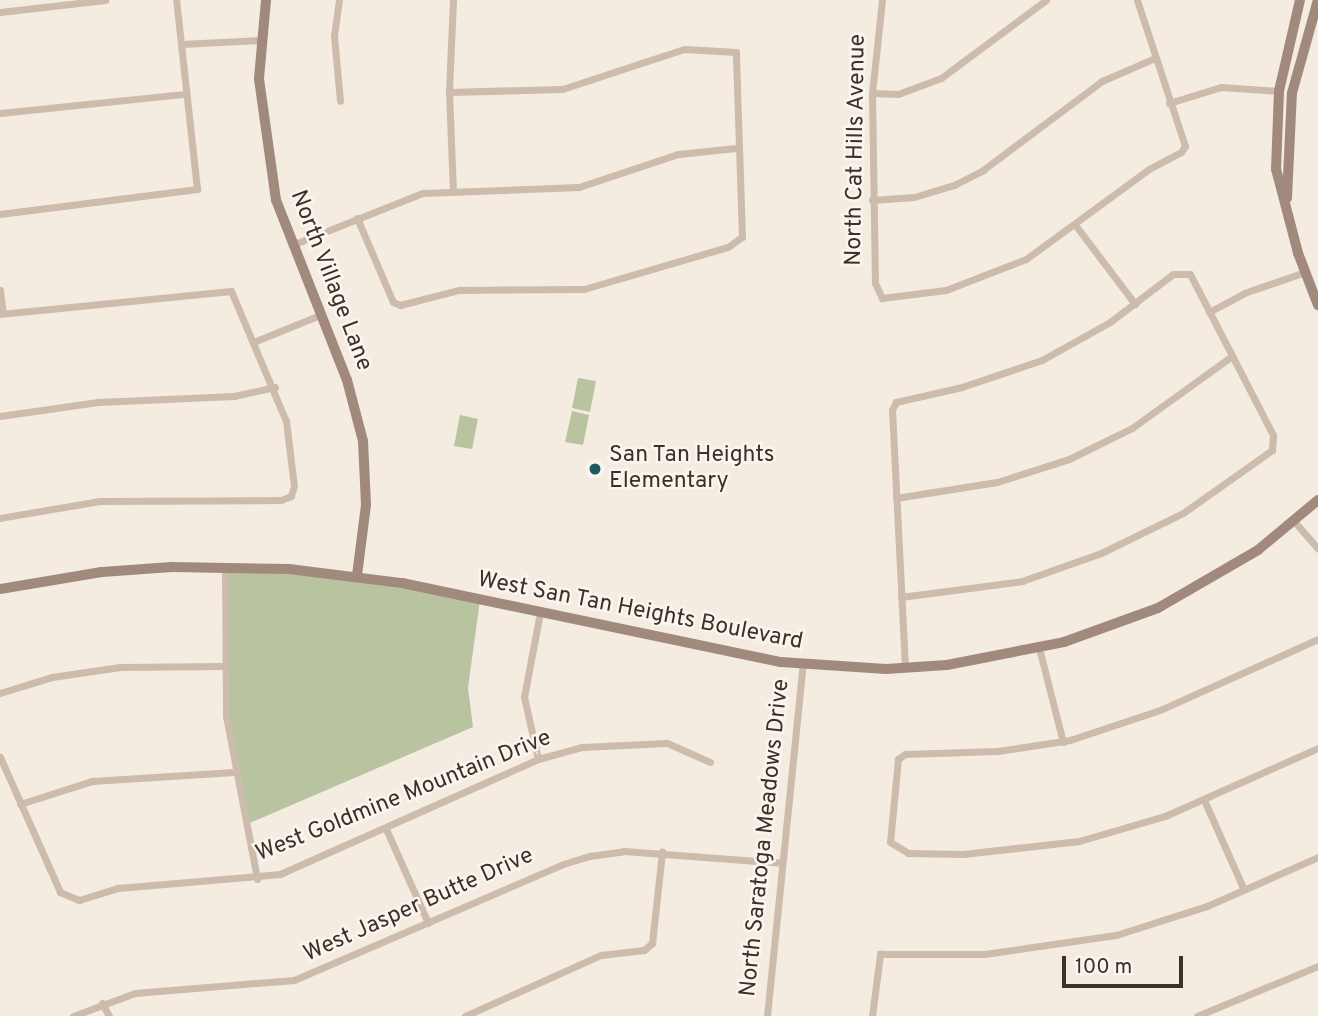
<!DOCTYPE html>
<html>
<head>
<meta charset="utf-8">
<style>
  body { margin:0 }
  #map { position:relative; width:1318px; height:1016px; overflow:hidden; background:#f4ebe1; font-family:Overpass,sans-serif }
  div>[style] { position:absolute }
  [style*='--x'] { left:calc(var(--x)*1px); top:calc(var(--y)*1px); width:calc(var(--w)*1px); rotate:calc(var(--a)*1deg) }
  .green>* { inset:0; background:#b8c4a0 }
  .street>* { height:7px; margin:-3.5px; padding:0 3.5px; transform-origin:3.5px; border-radius:3.5px; background:#cdbbac }
  .secondary>* { height:10px; margin:-5px; padding:0 5px; transform-origin:5px; border-radius:5px; background:#a18a7d }
  .dots>* { width:19px; height:19px; translate:-50% -50%; box-sizing:border-box; border:4px solid #fbf5ee; border-radius:50% }
  span { translate:-50% -50%; white-space:nowrap; text-align:center; line-height:1.15; -webkit-text-stroke:5px #fbf5ee; paint-order:stroke }
  .street-label { font-size:23px; color:#3b302b }
  .poi-label { font-size:23px; color:#3b302b }
  .left { translate:0 -50%; text-align:left }
  .scale { position:absolute; left:1062px; top:956px; width:121px; height:32px; box-sizing:border-box; border:4px solid #3b302b; border-top:0; padding-left:9px; font-size:21px; line-height:24px; white-space:nowrap; color:#3b302b; -webkit-text-stroke:5px #fbf5ee; paint-order:stroke }
</style>
</head>
<body>
<div id="map">
  <div class="green">
    <i style="clip-path:polygon(578px 378px,596px 381px,590px 412px,572px 408px)"></i>
    <i style="clip-path:polygon(572px 411px,589px 415px,583px 445px,565px 442px)"></i>
    <i style="clip-path:polygon(460px 415px,478px 419px,472px 449px,454px 446px)"></i>
    <i style="clip-path:polygon(225px 566px,289px 569px,480px 600px,468px 688px,473px 727px,245px 825px,228px 738px)"></i>
  </div>
  <div class="street">
    <i style="--x:339;--y:0;--w:36;--a:98"></i>
    <i style="--x:334;--y:36;--w:65;--a:84.7"></i>
    <i style="--x:453;--y:0;--w:92;--a:92.5"></i>
    <i style="--x:449;--y:92;--w:98;--a:87.7"></i>
    <i style="--x:882;--y:0;--w:94;--a:96.1"></i>
    <i style="--x:872;--y:93;--w:190;--a:89.1"></i>
    <i style="--x:875;--y:283;--w:17;--a:65"></i>
    <i style="--x:882;--y:298;--w:64;--a:-7.1"></i>
    <i style="--x:946;--y:290;--w:86;--a:-21.2"></i>
    <i style="--x:1026;--y:259;--w:152;--a:-36.2"></i>
    <i style="--x:1149;--y:169;--w:36;--a:-28"></i>
    <i style="--x:1181;--y:152;--w:7;--a:-56"></i>
    <i style="--x:1185;--y:146;--w:154;--a:-108.2"></i>
    <i style="--x:0;--y:12;--w:106;--a:-6.5"></i>
    <i style="--x:182;--y:44;--w:79;--a:-2.9"></i>
    <i style="--x:872;--y:93;--w:26;--a:2"></i>
    <i style="--x:898;--y:94;--w:46;--a:-20.4"></i>
    <i style="--x:941;--y:78;--w:131;--a:-36.6"></i>
    <i style="--x:1169;--y:103;--w:54;--a:-17.1"></i>
    <i style="--x:1221;--y:87;--w:58;--a:3.9"></i>
    <i style="--x:0;--y:113;--w:186;--a:-5.9"></i>
    <i style="--x:872;--y:200;--w:42;--a:-4.1"></i>
    <i style="--x:914;--y:197;--w:42;--a:-16.7"></i>
    <i style="--x:954;--y:185;--w:33;--a:-27"></i>
    <i style="--x:983;--y:170;--w:149;--a:-36.8"></i>
    <i style="--x:1102;--y:81;--w:58;--a:-23.5"></i>
    <i style="--x:0;--y:214;--w:199;--a:-7.2"></i>
    <i style="--x:197;--y:189;--w:190;--a:-96.3"></i>
    <i style="--x:357;--y:218;--w:91;--a:66.8"></i>
    <i style="--x:393;--y:302;--w:8;--a:23"></i>
    <i style="--x:400;--y:305;--w:61;--a:-14.3"></i>
    <i style="--x:459;--y:290;--w:125;--a:-0.5"></i>
    <i style="--x:584;--y:289;--w:150;--a:-16.3"></i>
    <i style="--x:728;--y:247;--w:17;--a:-36"></i>
    <i style="--x:742;--y:237;--w:185;--a:-91.9"></i>
    <i style="--x:736;--y:52;--w:52;--a:-176.7"></i>
    <i style="--x:684;--y:49;--w:128;--a:161.8"></i>
    <i style="--x:562;--y:89;--w:113;--a:178.5"></i>
    <i style="--x:1076;--y:226;--w:98;--a:52.9"></i>
    <i style="--x:292;--y:245;--w:141;--a:-21.7"></i>
    <i style="--x:423;--y:193;--w:156;--a:-2.2"></i>
    <i style="--x:579;--y:187;--w:104;--a:-18.4"></i>
    <i style="--x:678;--y:154;--w:58;--a:-5.9"></i>
    <i style="--x:0;--y:290;--w:23;--a:83"></i>
    <i style="--x:1209;--y:312;--w:40;--a:-28"></i>
    <i style="--x:1244;--y:293;--w:65;--a:-19"></i>
    <i style="--x:0;--y:314;--w:232;--a:-5.7"></i>
    <i style="--x:231;--y:291;--w:141;--a:67.1"></i>
    <i style="--x:286;--y:421;--w:65;--a:83"></i>
    <i style="--x:294;--y:486;--w:10;--a:107"></i>
    <i style="--x:291;--y:496;--w:11;--a:158"></i>
    <i style="--x:281;--y:500;--w:181;--a:179.7"></i>
    <i style="--x:100;--y:501;--w:101;--a:170.4"></i>
    <i style="--x:256;--y:341;--w:69;--a:-22.1"></i>
    <i style="--x:0;--y:416;--w:99;--a:-8.1"></i>
    <i style="--x:98;--y:402;--w:136;--a:-2.5"></i>
    <i style="--x:234;--y:396;--w:42;--a:-12.4"></i>
    <i style="--x:896;--y:498;--w:102;--a:-9"></i>
    <i style="--x:997;--y:482;--w:76;--a:-17.7"></i>
    <i style="--x:1069;--y:459;--w:70;--a:-26.2"></i>
    <i style="--x:1132;--y:428;--w:123;--a:-35.8"></i>
    <i style="--x:1293;--y:520;--w:38;--a:49"></i>
    <i style="--x:225;--y:566;--w:150;--a:89.6"></i>
    <i style="--x:226;--y:716;--w:166;--a:79.2"></i>
    <i style="--x:901;--y:597;--w:122;--a:-7.5"></i>
    <i style="--x:1022;--y:581;--w:84;--a:-19.5"></i>
    <i style="--x:1101;--y:553;--w:91;--a:-26"></i>
    <i style="--x:1183;--y:513;--w:109;--a:-35.3"></i>
    <i style="--x:1272;--y:450;--w:15;--a:-86"></i>
    <i style="--x:1273;--y:435;--w:181;--a:-117.3"></i>
    <i style="--x:1190;--y:274;--w:17;--a:180"></i>
    <i style="--x:1173;--y:274;--w:79;--a:142.7"></i>
    <i style="--x:1110;--y:322;--w:78;--a:150.8"></i>
    <i style="--x:1042;--y:360;--w:84;--a:161.4"></i>
    <i style="--x:962;--y:387;--w:68;--a:167.2"></i>
    <i style="--x:896;--y:402;--w:9;--a:117"></i>
    <i style="--x:892;--y:410;--w:257;--a:87.1"></i>
    <i style="--x:1318;--y:639;--w:173;--a:155.8"></i>
    <i style="--x:1160;--y:710;--w:95;--a:161.6"></i>
    <i style="--x:1070;--y:740;--w:73;--a:171.3"></i>
    <i style="--x:998;--y:751;--w:93;--a:178.2"></i>
    <i style="--x:905;--y:754;--w:9;--a:144"></i>
    <i style="--x:898;--y:759;--w:83;--a:95.5"></i>
    <i style="--x:890;--y:842;--w:21;--a:31"></i>
    <i style="--x:908;--y:853;--w:55;--a:1"></i>
    <i style="--x:963;--y:854;--w:117;--a:-6.4"></i>
    <i style="--x:1079;--y:841;--w:90;--a:-16.2"></i>
    <i style="--x:1165;--y:816;--w:167;--a:-24"></i>
    <i style="--x:1039;--y:648;--w:97;--a:75.7"></i>
    <i style="--x:0;--y:693;--w:54;--a:-17.1"></i>
    <i style="--x:52;--y:677;--w:69;--a:-8.4"></i>
    <i style="--x:120;--y:667;--w:106;--a:-0.5"></i>
    <i style="--x:0;--y:757;--w:148;--a:66"></i>
    <i style="--x:60;--y:892;--w:21;--a:23"></i>
    <i style="--x:79;--y:900;--w:41;--a:-17.1"></i>
    <i style="--x:118;--y:888;--w:163;--a:-4.9"></i>
    <i style="--x:280;--y:874;--w:282;--a:-24"></i>
    <i style="--x:538;--y:759;--w:46;--a:-15.3"></i>
    <i style="--x:582;--y:747;--w:85;--a:-2.7"></i>
    <i style="--x:667;--y:743;--w:47;--a:23.8"></i>
    <i style="--x:538;--y:759;--w:64;--a:-102.7"></i>
    <i style="--x:524;--y:697;--w:86;--a:-79.3"></i>
    <i style="--x:1204;--y:800;--w:98;--a:66"></i>
    <i style="--x:20;--y:804;--w:76;--a:-17.7"></i>
    <i style="--x:92;--y:781;--w:142;--a:-3.6"></i>
    <i style="--x:386;--y:829;--w:103;--a:65.9"></i>
    <i style="--x:102;--y:1003;--w:15;--a:62"></i>
    <i style="--x:73;--y:1016;--w:66;--a:-20.4"></i>
    <i style="--x:135;--y:993;--w:160;--a:-4.7"></i>
    <i style="--x:294;--y:980;--w:293;--a:-23.3"></i>
    <i style="--x:563;--y:864;--w:28;--a:-17"></i>
    <i style="--x:590;--y:856;--w:34;--a:-8"></i>
    <i style="--x:624;--y:851;--w:158;--a:4.3"></i>
    <i style="--x:465;--y:1016;--w:149;--a:-24.2"></i>
    <i style="--x:601;--y:955;--w:43;--a:-6.6"></i>
    <i style="--x:644;--y:950;--w:11;--a:-41"></i>
    <i style="--x:652;--y:943;--w:92;--a:-83.7"></i>
    <i style="--x:767;--y:1016;--w:354;--a:-84.2"></i>
    <i style="--x:872;--y:1016;--w:63;--a:-82.6"></i>
    <i style="--x:880;--y:954;--w:105;--a:0"></i>
    <i style="--x:985;--y:954;--w:132;--a:-8.3"></i>
    <i style="--x:1116;--y:935;--w:96;--a:-17.7"></i>
    <i style="--x:1207;--y:906;--w:121;--a:-23.8"></i>
    <i style="--x:1197;--y:1016;--w:131;--a:-22.5"></i>
  </div>
  <div class="secondary">
    <i style="--x:266;--y:0;--w:79;--a:95.1"></i>
    <i style="--x:259;--y:79;--w:122;--a:82"></i>
    <i style="--x:276;--y:200;--w:193;--a:68.5"></i>
    <i style="--x:347;--y:380;--w:63;--a:75.3"></i>
    <i style="--x:363;--y:441;--w:64;--a:87.3"></i>
    <i style="--x:366;--y:505;--w:71;--a:97.3"></i>
    <i style="--x:1300;--y:0;--w:93;--a:103"></i>
    <i style="--x:1279;--y:91;--w:78;--a:92.2"></i>
    <i style="--x:1276;--y:169;--w:87;--a:75.3"></i>
    <i style="--x:1298;--y:253;--w:56;--a:69"></i>
    <i style="--x:1287;--y:198;--w:105;--a:-87.3"></i>
    <i style="--x:1292;--y:93;--w:97;--a:-74.4"></i>
    <i style="--x:0;--y:589;--w:103;--a:-9.5"></i>
    <i style="--x:102;--y:572;--w:70;--a:-4.1"></i>
    <i style="--x:172;--y:567;--w:117;--a:1"></i>
    <i style="--x:289;--y:569;--w:114;--a:7.1"></i>
    <i style="--x:402;--y:583;--w:387;--a:11.8"></i>
    <i style="--x:781;--y:662;--w:105;--a:3.8"></i>
    <i style="--x:886;--y:669;--w:61;--a:-3.8"></i>
    <i style="--x:947;--y:665;--w:119;--a:-11.1"></i>
    <i style="--x:1064;--y:642;--w:100;--a:-19.9"></i>
    <i style="--x:1158;--y:608;--w:116;--a:-30.1"></i>
    <i style="--x:1258;--y:550;--w:78;--a:-39.8"></i>
  </div>
  <div class="dots">
    <i style="left:595px;top:469px;background:#1f5a5e"></i>
  </div>
  <div class="street-label">
    <span style="left:857px;top:150px;rotate:-89deg">North Cat Hills Avenue</span>
    <span style="left:330px;top:281px;rotate:69deg">North Village Lane</span>
    <span style="left:640px;top:612px;rotate:11deg">West San Tan Heights Boulevard</span>
    <span style="left:404px;top:797px;rotate:-22deg">West Goldmine Mountain Drive</span>
    <span style="left:766px;top:838px;rotate:-84deg">North Saratoga Meadows Drive</span>
    <span style="left:419px;top:906px;rotate:-24deg">West Jasper Butte Drive</span>
  </div>
  <div class="poi-label">
    <span class="left" style="left:609px;top:469px">San Tan Heights<br>Elementary</span>
  </div>
  <div class="scale">100 m</div>
</div>
</body>
</html>
